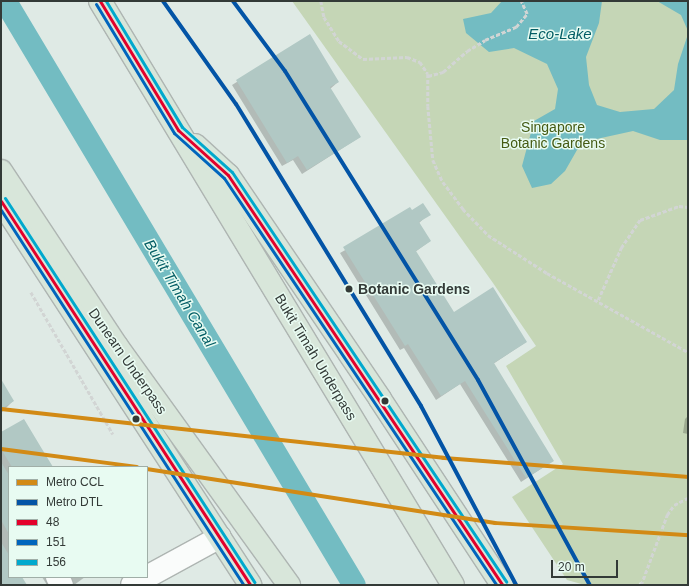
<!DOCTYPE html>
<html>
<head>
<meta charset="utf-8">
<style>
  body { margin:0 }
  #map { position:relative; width:689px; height:586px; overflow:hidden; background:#dfeae5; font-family:Arial,sans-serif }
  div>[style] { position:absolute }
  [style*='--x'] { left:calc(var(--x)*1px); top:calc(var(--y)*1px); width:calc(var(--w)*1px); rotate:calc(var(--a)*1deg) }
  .green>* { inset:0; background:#c5d6b6 }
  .water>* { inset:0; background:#73bcc2 }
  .shadow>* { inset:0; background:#0003 }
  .canal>* { height:23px; margin:-11.5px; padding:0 11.5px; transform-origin:11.5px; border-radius:11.5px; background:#73bcc2 }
  .building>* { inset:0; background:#b1c8c4 }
  .path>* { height:2.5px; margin-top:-1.25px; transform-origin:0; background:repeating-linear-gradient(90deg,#d2d5d4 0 4px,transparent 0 6px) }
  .roads { filter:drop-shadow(1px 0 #aeb5b2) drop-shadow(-1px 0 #aeb5b2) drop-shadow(0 1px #aeb5b2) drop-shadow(0 -1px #aeb5b2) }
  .minor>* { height:22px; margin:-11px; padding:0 11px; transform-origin:11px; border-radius:11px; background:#fafcfb }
  .highway>* { height:22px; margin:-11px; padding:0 11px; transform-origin:11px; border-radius:11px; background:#d8e6da }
  .bus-1>* { height:3px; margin:-1.5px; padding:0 1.5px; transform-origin:1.5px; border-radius:1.5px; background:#e4002b }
  .bus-2>* { height:3px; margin:-1.5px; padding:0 1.5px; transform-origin:1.5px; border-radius:1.5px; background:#0065bd }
  .bus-3>* { height:3px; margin:-1.5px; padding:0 1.5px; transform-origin:1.5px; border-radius:1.5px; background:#00a9ce }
  .metro-1>* { height:4px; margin:-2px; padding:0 2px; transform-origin:2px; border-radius:2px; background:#d28a15 }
  .metro-2>* { height:4px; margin:-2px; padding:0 2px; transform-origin:2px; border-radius:2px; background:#0354a6 }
  .dots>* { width:11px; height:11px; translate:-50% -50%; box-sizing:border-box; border:2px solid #e8fbf2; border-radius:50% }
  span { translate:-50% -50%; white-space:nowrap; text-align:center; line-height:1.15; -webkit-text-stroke:3px #e8fbf2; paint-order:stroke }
  .park-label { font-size:14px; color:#445a13 }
  .stop-label { font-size:14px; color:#333a37; font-weight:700 }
  .left { translate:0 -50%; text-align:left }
  .street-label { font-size:14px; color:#333a37 }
  .water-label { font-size:15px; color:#025d64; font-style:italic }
  .frame { position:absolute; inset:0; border:2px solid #333a37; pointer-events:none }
  .legend { position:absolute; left:8px; top:466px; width:140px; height:112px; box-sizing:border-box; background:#e8fbf2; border:1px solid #a0aea7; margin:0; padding:5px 7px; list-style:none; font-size:12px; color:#333a37 }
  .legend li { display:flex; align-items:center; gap:8px; height:20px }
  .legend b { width:20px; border:1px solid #a0aea7 }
  .scale { position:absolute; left:551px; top:560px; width:67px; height:18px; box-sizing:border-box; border:2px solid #333a37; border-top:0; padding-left:5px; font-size:12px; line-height:14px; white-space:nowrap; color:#333a37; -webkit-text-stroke:3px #e8fbf2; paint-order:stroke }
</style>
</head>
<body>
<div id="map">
  <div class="green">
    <i style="clip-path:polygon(292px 1px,688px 1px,688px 585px,645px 585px,640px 582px,638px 585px,585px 585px,567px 580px,512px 497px,563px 464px,506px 366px,536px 346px,493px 283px)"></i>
  </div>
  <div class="water">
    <i style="clip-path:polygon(502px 1px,602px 1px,599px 23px,586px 57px,589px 85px,597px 105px,620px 112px,654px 109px,674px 90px,678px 64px,688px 34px,688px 140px,660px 140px,633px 131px,592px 140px,577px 150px,565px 171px,551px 184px,532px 188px,522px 166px,534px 121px,555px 109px,558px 89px,547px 64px,514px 48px,489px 52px,466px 33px,463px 19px,491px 13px)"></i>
    <i style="clip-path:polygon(657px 1px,688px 1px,688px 31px,681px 15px)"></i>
  </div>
  <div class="shadow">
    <i style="clip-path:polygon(310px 36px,338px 82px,330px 89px,360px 137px,302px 174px,293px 160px,282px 166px,232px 85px)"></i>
    <i style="clip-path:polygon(412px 212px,429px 214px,419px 223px,430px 241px,415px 252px,453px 313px,526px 342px,493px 364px,553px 461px,521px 482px,460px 384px,436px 400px,404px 348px,400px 350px,340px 253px)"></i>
    <i style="clip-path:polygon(1px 381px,13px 401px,1px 413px)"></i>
    <i style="clip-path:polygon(688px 416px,688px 434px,683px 433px,685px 419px)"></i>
    <i style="clip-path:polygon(1px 434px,52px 467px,9px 467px,9px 577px,21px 577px,26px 585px,1px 585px)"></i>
    <i style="clip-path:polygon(42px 577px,85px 577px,74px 585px,47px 585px)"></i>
  </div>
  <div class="canal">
    <i style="--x:5;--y:1;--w:680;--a:59.14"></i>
  </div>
  <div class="building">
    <i style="clip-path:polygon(310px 34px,339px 82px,330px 87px,361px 137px,307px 170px,298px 156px,287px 163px,236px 80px)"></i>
    <i style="clip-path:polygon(423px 203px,431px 215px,419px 222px,431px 241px,416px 251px,454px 312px,493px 287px,527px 342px,494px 363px,554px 461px,526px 478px,465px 381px,441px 396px,408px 344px,405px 346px,343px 247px,410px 207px,412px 210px)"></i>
    <i style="clip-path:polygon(1px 379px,14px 401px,1px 409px)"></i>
    <i style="clip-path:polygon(24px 419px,42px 449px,53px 467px,12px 467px,1px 449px,1px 432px)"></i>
    <i style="clip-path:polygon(1px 462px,9px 475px,9px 534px,1px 520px)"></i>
    <i style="clip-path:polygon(1px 542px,9px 555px,9px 577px,22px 577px,27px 585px,1px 585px)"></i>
  </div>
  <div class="path">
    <i style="--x:321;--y:1;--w:16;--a:79"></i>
    <i style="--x:324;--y:17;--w:28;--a:58"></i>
    <i style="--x:339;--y:41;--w:30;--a:37"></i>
    <i style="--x:363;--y:59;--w:44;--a:-2.6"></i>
    <i style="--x:407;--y:57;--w:14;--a:21"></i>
    <i style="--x:420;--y:62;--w:14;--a:56"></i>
    <i style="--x:428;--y:74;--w:32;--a:90"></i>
    <i style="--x:428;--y:106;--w:54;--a:84.7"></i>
    <i style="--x:433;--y:160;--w:24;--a:66"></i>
    <i style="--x:443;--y:182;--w:34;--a:53"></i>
    <i style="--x:463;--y:209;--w:36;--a:46"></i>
    <i style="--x:488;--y:235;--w:70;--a:32.8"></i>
    <i style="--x:547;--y:273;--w:162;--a:29.3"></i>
    <i style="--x:428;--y:76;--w:16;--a:-15"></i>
    <i style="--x:443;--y:72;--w:32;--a:-41"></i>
    <i style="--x:467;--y:51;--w:21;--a:-31"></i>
    <i style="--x:485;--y:40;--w:34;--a:-23"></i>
    <i style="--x:516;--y:27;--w:17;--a:-50"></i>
    <i style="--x:527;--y:14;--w:14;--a:-115"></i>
    <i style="--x:31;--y:292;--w:164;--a:60"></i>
    <i style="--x:598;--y:300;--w:57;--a:-66.1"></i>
    <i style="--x:621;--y:248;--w:34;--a:-56"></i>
    <i style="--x:640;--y:220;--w:41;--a:-19.7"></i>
    <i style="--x:679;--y:206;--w:9;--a:6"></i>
    <i style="--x:641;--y:585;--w:75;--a:-69.6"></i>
    <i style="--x:667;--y:515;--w:12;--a:-55"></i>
    <i style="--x:674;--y:505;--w:16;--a:-27"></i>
  </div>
  <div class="roads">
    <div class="minor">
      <i style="--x:57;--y:577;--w:9;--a:58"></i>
      <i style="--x:132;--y:585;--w:100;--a:-28.6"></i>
    </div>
    <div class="highway">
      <i style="--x:100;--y:1;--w:682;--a:58.85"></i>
      <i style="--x:195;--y:145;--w:45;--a:42.3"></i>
      <i style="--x:228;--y:175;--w:271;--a:55.8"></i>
      <i style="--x:380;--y:399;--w:222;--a:56.7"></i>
      <i style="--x:1;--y:171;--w:209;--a:56.5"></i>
      <i style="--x:116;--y:345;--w:296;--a:54.2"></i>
      <i style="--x:1;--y:201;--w:458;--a:57"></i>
    </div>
  </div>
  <div class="bus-1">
    <i style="--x:100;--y:1;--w:151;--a:58.8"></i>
    <i style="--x:178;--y:130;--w:67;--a:42"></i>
    <i style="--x:228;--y:175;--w:493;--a:56.2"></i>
    <i style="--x:1;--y:201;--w:458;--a:57"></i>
  </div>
  <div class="bus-2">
    <i style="--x:96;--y:4;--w:151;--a:58.8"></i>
    <i style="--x:174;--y:133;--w:67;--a:42"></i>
    <i style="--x:224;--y:178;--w:490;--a:56.2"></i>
    <i style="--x:1;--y:210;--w:447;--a:57.1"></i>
  </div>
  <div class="bus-3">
    <i style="--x:106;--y:1;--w:147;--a:58.9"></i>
    <i style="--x:182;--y:127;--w:67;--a:42"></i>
    <i style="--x:232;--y:172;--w:493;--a:56.2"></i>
    <i style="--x:5;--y:198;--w:458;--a:57"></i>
  </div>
  <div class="metro-1">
    <i style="--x:1;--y:409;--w:445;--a:6.3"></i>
    <i style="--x:443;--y:458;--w:246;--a:4.4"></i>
    <i style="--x:1;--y:449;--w:137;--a:7.5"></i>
    <i style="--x:147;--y:469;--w:352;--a:8.8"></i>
    <i style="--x:495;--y:523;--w:193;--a:3.6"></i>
  </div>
  <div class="metro-2">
    <i style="--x:163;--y:1;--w:126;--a:54.7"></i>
    <i style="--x:236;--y:104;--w:354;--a:58.5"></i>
    <i style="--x:421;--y:406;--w:203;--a:62"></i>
    <i style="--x:233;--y:1;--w:87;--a:53.4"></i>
    <i style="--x:285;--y:71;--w:364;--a:58"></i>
    <i style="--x:478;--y:380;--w:234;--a:61.4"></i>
  </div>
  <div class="dots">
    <i style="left:349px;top:289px;background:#333a37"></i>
    <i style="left:385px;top:401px;background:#333a37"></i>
    <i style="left:136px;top:419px;background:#333a37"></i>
  </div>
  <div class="park-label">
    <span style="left:553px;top:135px">Singapore<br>Botanic Gardens</span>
  </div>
  <div class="stop-label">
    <span class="left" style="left:358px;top:289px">Botanic Gardens</span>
  </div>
  <div class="street-label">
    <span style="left:316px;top:357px;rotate:59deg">Bukit Timah Underpass</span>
    <span style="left:128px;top:361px;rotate:55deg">Dunearn Underpass</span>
  </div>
  <div class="water-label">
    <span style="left:560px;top:34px">Eco-Lake</span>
    <span style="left:180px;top:293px;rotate:59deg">Bukit Timah Canal</span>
  </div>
  <div class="frame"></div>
  <ul class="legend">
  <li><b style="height:5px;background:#d28a15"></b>Metro CCL</li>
  <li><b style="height:5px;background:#0354a6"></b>Metro DTL</li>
  <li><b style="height:5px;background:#e4002b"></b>48</li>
  <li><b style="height:5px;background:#0065bd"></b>151</li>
  <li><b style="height:5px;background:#00a9ce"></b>156</li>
  </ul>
  <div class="scale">20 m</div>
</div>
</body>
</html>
